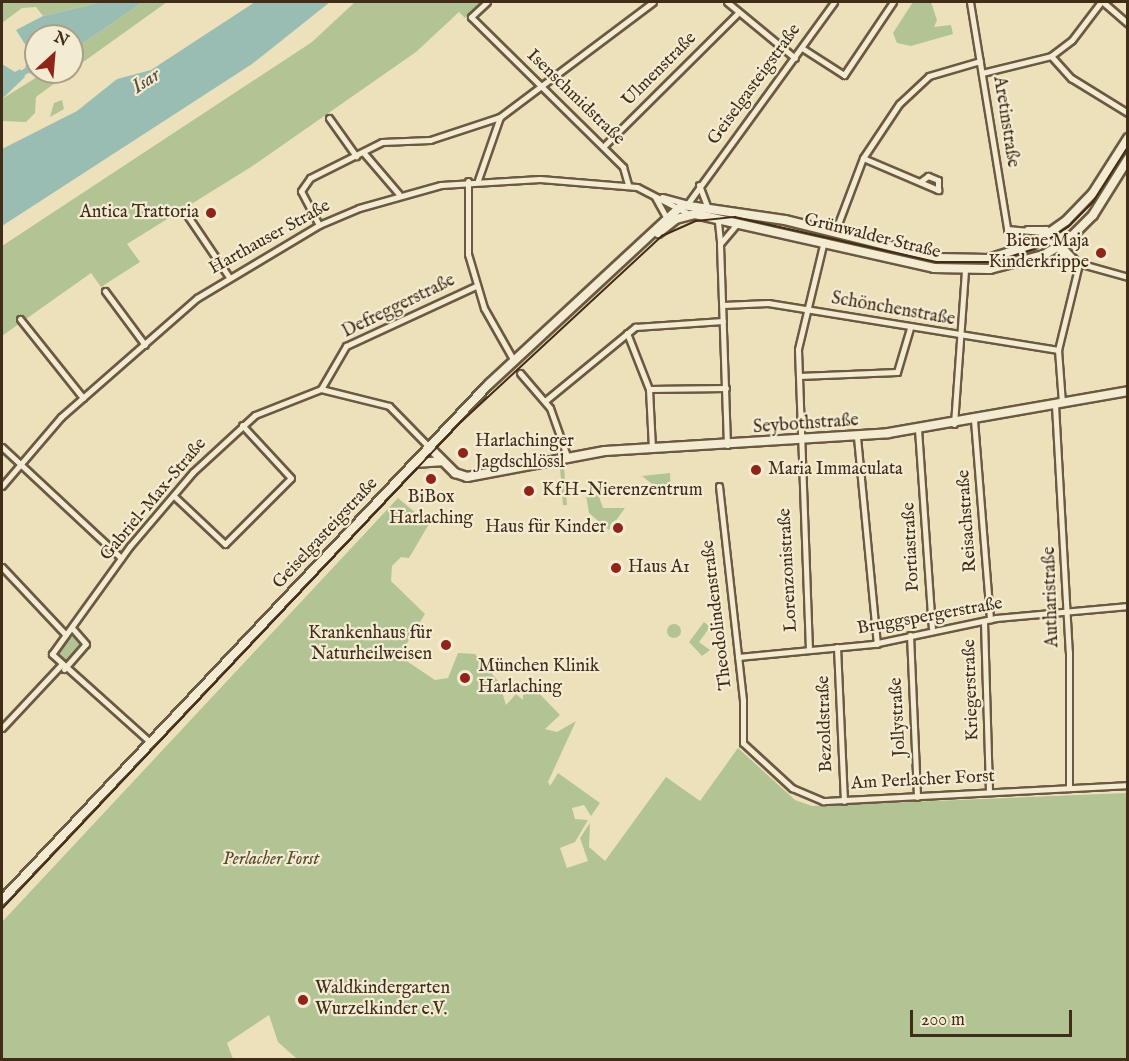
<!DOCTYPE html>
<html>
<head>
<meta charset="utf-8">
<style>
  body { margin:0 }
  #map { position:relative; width:1129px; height:1061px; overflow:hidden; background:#ede1bb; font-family:"IM FELL English",serif }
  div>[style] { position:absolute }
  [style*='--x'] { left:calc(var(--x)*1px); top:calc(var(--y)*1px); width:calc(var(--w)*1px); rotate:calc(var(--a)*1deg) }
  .green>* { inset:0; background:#b3c494 }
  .round { border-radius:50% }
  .water>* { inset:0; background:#99bdb3 }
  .canal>* { height:6px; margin:-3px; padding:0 3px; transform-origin:3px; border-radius:3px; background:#99bdb3 }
  .roads { filter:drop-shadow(2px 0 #6c5941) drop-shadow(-2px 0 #6c5941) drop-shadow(0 2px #6c5941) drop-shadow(0 -2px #6c5941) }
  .street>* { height:5px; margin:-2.5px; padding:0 2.5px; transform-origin:2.5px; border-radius:2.5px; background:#f3ecd3 }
  .secondary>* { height:8px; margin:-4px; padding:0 4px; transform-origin:4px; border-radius:4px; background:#f3ecd3 }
  .tram>* { height:1.5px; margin:-0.75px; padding:0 0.75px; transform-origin:0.75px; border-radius:0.75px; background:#412c18 }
  .dots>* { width:16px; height:16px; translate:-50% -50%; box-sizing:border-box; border:3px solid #f3ecd3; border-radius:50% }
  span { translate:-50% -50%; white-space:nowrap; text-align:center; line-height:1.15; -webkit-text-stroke:4.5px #f3ecd3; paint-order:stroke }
  .street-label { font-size:18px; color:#412c18 }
  .poi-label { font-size:18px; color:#412c18 }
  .right { translate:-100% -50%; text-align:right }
  .left { translate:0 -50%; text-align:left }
  .park-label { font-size:18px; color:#584a31; font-style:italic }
  .water-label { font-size:20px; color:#57503f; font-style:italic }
  .frame { position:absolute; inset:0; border:3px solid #412c18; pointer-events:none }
  .north { position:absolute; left:24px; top:24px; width:60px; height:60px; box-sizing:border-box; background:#f3ecd3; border:2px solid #ac9f88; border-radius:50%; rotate:26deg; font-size:16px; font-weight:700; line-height:24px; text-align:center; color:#412c18 }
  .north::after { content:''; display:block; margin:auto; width:21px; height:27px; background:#8f2418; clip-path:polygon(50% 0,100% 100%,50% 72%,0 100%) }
  .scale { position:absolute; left:910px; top:1010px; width:162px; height:27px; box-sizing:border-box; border:3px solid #412c18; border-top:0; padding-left:8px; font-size:18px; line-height:21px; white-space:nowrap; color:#412c18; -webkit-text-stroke:4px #f3ecd3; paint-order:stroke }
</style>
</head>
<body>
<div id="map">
  <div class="green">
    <i style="clip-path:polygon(2px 2px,102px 2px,43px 16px,36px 7px,22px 8px,2px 23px)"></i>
    <i style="clip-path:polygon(143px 2px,167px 2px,72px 70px,72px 51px)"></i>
    <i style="clip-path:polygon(355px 2px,483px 2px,465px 18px,459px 12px,416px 52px,251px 167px,127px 244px,140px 262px,101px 287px,91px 273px,2px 336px,2px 246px,312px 42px)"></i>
    <i style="clip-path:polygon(913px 2px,931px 2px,937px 20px,934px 27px,951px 25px,953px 34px,911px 46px,897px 43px,893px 33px)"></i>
    <i style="clip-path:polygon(45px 72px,70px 72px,36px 97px,35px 113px,26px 122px,2px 121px,2px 99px)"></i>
    <i style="clip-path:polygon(62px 100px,64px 109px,50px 117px,54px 103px)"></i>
    <i style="clip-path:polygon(564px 467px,567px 505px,563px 505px,560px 468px)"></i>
    <i style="clip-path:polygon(670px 473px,671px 496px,667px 496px,642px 476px)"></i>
    <i style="clip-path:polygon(598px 494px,603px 508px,625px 508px,609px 530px,589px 513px,586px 495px)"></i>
    <i style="clip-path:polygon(398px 498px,429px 524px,409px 558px,401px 557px,392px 566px,391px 581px,425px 614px,399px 656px,435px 680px,448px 678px,458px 653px,475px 654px,499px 682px,506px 705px,516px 694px,523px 700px,523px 695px,537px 691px,560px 715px,545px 729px,557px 732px,576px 721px,548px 782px,550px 786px,558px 773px,600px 803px,591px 816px,584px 805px,572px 808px,575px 819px,588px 820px,575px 842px,560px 848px,567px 868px,588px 861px,580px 838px,590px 823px,589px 847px,605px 861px,666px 777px,700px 801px,738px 748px,795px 800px,812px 806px,1127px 793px,1127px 1059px,297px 1059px,278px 1042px,269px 1015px,227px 1043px,233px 1059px,2px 1059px,2px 922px)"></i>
    <i style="clip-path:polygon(704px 622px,710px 627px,699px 642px,710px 650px,702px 656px,689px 642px)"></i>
    <i class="round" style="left:667px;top:624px;width:14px;height:14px"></i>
    <i style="clip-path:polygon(74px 635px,85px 644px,67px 664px,57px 651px)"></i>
  </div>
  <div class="water">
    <i style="clip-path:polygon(102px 2px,143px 2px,72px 51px,72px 36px,36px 36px,36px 70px,30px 74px,25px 66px,35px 60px,16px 30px,43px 16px)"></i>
    <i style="clip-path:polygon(255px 2px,330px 2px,252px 64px,2px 226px,2px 149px,77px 111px,117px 79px,151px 70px)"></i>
    <i style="clip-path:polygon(2px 64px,15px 72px,20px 69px,25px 77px,2px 99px)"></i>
  </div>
  <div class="canal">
    <i style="--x:17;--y:77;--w:23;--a:-34"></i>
  </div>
  <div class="roads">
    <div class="street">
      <i style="--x:487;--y:2;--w:22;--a:137"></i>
      <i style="--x:471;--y:17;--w:214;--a:44.6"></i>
      <i style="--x:623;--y:167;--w:19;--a:74"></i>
      <i style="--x:727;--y:2;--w:88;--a:39.5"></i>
      <i style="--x:970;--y:2;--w:230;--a:80.7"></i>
      <i style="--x:1007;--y:229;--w:33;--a:5"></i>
      <i style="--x:1040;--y:232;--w:42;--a:43.1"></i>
      <i style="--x:1071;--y:261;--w:59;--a:15.7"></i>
      <i style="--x:1103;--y:2;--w:33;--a:41"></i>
      <i style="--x:802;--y:48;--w:50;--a:32.7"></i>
      <i style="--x:844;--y:75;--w:88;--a:-56.1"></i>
      <i style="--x:1051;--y:56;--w:30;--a:48"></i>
      <i style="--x:1071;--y:78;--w:67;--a:31.6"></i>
      <i style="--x:982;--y:73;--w:71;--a:-13.8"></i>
      <i style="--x:1051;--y:56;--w:26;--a:-37"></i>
      <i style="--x:1072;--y:40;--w:48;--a:-52.7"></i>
      <i style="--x:329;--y:118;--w:47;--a:54.6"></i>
      <i style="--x:604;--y:146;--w:187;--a:-44.8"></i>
      <i style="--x:363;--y:152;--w:55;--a:49.4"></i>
      <i style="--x:863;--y:158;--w:82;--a:23.1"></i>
      <i style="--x:938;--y:190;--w:10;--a:-90"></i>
      <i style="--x:938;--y:180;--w:11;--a:-158"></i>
      <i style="--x:928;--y:176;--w:9;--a:144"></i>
      <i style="--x:478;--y:180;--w:67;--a:-70.8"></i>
      <i style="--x:500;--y:117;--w:191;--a:-36.9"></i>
      <i style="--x:468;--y:181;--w:73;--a:90"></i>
      <i style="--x:468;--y:254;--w:56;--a:73.5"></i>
      <i style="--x:484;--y:308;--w:61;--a:60.5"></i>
      <i style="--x:699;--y:185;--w:22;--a:69"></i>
      <i style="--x:655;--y:197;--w:25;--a:61"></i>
      <i style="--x:662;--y:197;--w:24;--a:15"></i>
      <i style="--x:686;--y:206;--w:252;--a:-54"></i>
      <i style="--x:185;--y:212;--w:78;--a:55.9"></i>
      <i style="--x:718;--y:222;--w:20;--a:84"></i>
      <i style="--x:319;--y:225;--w:38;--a:-118"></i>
      <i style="--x:301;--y:191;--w:16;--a:-55"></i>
      <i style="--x:310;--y:178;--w:80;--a:-26.6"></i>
      <i style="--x:382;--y:142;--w:48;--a:-2.4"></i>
      <i style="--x:430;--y:140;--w:74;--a:-18.2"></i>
      <i style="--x:1027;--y:229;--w:19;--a:0"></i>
      <i style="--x:1046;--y:229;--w:48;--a:46.7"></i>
      <i style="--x:835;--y:232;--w:79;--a:-69.3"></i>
      <i style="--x:863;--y:158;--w:65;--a:-56.3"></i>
      <i style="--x:899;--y:104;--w:41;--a:-43"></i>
      <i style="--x:929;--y:76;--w:53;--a:-16.4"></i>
      <i style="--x:105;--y:291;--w:67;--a:53.5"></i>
      <i style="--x:723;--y:305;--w:45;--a:-2.5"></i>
      <i style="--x:768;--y:303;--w:294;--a:9.2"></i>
      <i style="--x:20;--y:319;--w:101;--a:51.4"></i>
      <i style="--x:627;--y:333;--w:60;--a:68.6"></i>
      <i style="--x:649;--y:389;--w:60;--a:87.1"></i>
      <i style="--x:520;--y:373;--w:46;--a:49.4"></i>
      <i style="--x:550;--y:408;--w:51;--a:70.5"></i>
      <i style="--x:799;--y:376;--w:98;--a:-2.3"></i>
      <i style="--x:897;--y:372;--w:46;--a:-73.5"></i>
      <i style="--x:321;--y:389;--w:50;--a:-59.8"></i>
      <i style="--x:346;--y:346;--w:143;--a:-24.8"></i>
      <i style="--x:649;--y:389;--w:77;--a:-0.7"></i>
      <i style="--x:545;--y:401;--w:117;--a:-39.4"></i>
      <i style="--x:635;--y:327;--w:88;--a:-3.9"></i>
      <i style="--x:1062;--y:403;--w:53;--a:-94.3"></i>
      <i style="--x:1058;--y:350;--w:89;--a:-76.3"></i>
      <i style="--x:1055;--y:405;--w:247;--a:86.8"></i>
      <i style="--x:1069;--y:652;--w:136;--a:90"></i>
      <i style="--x:974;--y:420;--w:200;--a:85.4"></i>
      <i style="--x:954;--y:424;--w:153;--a:-85.9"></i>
      <i style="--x:918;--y:429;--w:199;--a:86"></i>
      <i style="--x:857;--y:437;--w:208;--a:84.5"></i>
      <i style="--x:727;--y:445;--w:201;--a:-92"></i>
      <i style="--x:720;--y:244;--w:26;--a:-50"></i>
      <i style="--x:2;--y:447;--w:163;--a:43"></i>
      <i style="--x:2;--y:486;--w:91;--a:-49.5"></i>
      <i style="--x:61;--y:417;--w:181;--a:-41.2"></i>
      <i style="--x:197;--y:298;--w:142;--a:-30.9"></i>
      <i style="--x:319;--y:225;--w:43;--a:-23"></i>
      <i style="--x:359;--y:208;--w:85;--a:-15.7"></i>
      <i style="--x:441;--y:185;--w:99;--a:-3.5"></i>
      <i style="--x:540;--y:179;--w:97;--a:4.7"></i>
      <i style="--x:637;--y:187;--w:61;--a:27.4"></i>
      <i style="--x:719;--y:486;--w:215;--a:83.6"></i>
      <i style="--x:743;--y:700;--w:43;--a:90"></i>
      <i style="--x:743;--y:743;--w:67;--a:42.6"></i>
      <i style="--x:792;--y:788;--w:34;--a:23"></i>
      <i style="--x:823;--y:801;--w:305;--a:-3"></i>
      <i style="--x:174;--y:496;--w:70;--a:43.3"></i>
      <i style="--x:225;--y:544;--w:93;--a:-45"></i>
      <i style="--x:291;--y:478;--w:72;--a:-132.8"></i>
      <i style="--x:2;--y:567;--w:93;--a:46.7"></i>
      <i style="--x:984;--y:622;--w:170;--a:88.3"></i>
      <i style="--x:910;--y:635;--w:162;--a:87.5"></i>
      <i style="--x:837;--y:647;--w:154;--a:87.4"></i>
      <i style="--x:809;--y:650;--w:301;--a:-92.1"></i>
      <i style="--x:798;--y:349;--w:111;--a:-76.5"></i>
      <i style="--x:738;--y:657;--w:136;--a:-5.5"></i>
      <i style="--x:873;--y:644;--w:126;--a:-11.9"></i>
      <i style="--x:996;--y:618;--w:133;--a:-5.2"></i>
      <i style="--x:64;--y:669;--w:33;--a:-49"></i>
      <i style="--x:86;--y:644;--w:21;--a:-131"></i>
      <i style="--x:2;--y:728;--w:86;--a:-46.9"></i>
      <i style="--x:150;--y:742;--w:132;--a:-138.1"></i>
      <i style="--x:52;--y:654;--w:133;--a:-54.2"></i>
      <i style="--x:130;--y:546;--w:97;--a:-49.6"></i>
      <i style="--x:193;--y:472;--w:84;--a:-42.6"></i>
      <i style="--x:255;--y:415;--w:71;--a:-21.5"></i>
      <i style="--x:321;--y:389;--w:70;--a:14"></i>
      <i style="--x:389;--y:406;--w:57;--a:45.7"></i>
    </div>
    <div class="secondary">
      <i style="--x:658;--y:233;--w:23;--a:-38"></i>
      <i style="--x:676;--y:219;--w:20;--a:-15"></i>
      <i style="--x:695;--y:214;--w:245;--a:12.7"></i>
      <i style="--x:934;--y:268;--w:56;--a:1"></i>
      <i style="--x:990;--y:269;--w:56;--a:-14.5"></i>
      <i style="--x:1044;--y:255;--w:28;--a:-32"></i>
      <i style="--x:1068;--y:240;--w:35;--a:-45"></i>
      <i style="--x:1093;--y:215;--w:66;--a:-58"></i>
      <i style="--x:429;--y:447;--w:37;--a:45"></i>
      <i style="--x:455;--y:473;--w:13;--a:18"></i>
      <i style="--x:467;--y:477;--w:140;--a:-10.7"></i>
      <i style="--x:605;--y:451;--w:284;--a:-3.6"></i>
      <i style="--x:888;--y:433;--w:244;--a:-9.9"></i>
      <i style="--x:415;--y:463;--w:26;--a:-4"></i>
      <i style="--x:2;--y:900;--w:710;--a:-46.66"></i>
      <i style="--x:489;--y:384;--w:263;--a:-42.8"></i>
      <i style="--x:682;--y:205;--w:104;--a:8.3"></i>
      <i style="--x:785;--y:220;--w:157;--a:14"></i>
      <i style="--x:937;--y:258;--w:51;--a:1.1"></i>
      <i style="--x:988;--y:259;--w:46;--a:-17.7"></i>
      <i style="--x:1032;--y:245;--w:42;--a:-35.2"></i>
      <i style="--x:1066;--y:221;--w:39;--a:-46"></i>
      <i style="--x:1093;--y:193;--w:65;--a:-57.5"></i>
    </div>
  </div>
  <div class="tram">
    <i style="--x:2;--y:909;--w:669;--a:-46.7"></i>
    <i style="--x:461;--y:422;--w:274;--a:-42.8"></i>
    <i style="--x:662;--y:236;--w:37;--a:-24"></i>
    <i style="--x:696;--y:221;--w:39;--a:-6"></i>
    <i style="--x:735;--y:217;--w:207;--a:12.6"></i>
    <i style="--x:937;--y:262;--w:57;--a:0"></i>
    <i style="--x:994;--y:262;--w:42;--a:-18"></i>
    <i style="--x:1034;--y:249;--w:40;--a:-32.9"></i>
    <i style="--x:1068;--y:227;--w:35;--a:-45"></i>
    <i style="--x:1093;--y:202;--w:65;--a:-57.5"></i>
  </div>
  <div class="dots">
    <i style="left:211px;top:213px;background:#8f2418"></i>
    <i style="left:1101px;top:253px;background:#8f2418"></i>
    <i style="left:463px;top:453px;background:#8f2418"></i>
    <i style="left:756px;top:470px;background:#8f2418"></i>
    <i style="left:431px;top:479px;background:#8f2418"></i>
    <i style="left:529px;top:491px;background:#8f2418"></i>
    <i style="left:618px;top:528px;background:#8f2418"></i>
    <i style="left:616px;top:568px;background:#8f2418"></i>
    <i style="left:446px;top:645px;background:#8f2418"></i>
    <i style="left:465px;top:678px;background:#8f2418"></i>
    <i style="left:303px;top:1000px;background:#8f2418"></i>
  </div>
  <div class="street-label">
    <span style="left:660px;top:70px;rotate:-45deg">Ulmenstraße</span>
    <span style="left:755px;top:85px;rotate:-54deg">Geiselgasteigstraße</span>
    <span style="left:575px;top:98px;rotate:44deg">Isenschmidstraße</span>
    <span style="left:1005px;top:122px;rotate:81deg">Aretinstraße</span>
    <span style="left:872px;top:237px;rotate:14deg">Grünwalder Straße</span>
    <span style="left:270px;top:238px;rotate:-29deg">Harthauser Straße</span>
    <span style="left:399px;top:307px;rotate:-26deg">Defreggerstraße</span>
    <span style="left:893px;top:310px;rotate:10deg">Schönchenstraße</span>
    <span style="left:806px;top:425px;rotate:-4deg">Seybothstraße</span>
    <span style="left:154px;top:500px;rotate:-50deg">Gabriel-Max-Straße</span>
    <span style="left:968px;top:521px;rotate:-94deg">Reisachstraße</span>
    <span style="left:326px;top:534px;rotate:-47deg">Geiselgasteigstraße</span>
    <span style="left:912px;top:547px;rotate:-93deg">Portiastraße</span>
    <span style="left:789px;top:570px;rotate:-93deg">Lorenzonistraße</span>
    <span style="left:1052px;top:597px;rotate:-92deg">Autharistraße</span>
    <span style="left:718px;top:615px;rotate:-97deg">Theodolindenstraße</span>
    <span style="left:930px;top:617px;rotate:-10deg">Bruggspergerstraße</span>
    <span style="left:972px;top:690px;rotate:-92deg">Kriegerstraße</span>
    <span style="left:899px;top:717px;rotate:-93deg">Jollystraße</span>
    <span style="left:826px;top:724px;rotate:-92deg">Bezoldstraße</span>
    <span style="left:923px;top:781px;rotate:-3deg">Am Perlacher Forst</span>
  </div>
  <div class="poi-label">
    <span class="right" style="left:199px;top:213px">Antica Trattoria</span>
    <span class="right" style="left:1089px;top:253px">Biene Maja<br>Kinderkrippe</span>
    <span class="left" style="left:475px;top:453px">Harlachinger<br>Jagdschlössl</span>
    <span class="left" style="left:768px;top:470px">Maria Immaculata</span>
    <span class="left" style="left:542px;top:491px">KfH-Nierenzentrum</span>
    <span style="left:431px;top:509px">BiBox<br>Harlaching</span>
    <span class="right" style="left:606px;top:528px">Haus für Kinder</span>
    <span class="left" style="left:628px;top:568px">Haus A1</span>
    <span class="right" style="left:432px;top:645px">Krankenhaus für<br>Naturheilweisen</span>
    <span class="left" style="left:478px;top:678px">München Klinik<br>Harlaching</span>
    <span class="left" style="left:315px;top:1000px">Waldkindergarten<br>Wurzelkinder e.V.</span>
  </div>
  <div class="park-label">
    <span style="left:271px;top:860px">Perlacher Forst</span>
  </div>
  <div class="water-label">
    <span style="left:146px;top:81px;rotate:-33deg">Isar</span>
  </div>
  <div class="frame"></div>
  <div class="north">N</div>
  <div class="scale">200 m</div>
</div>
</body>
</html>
